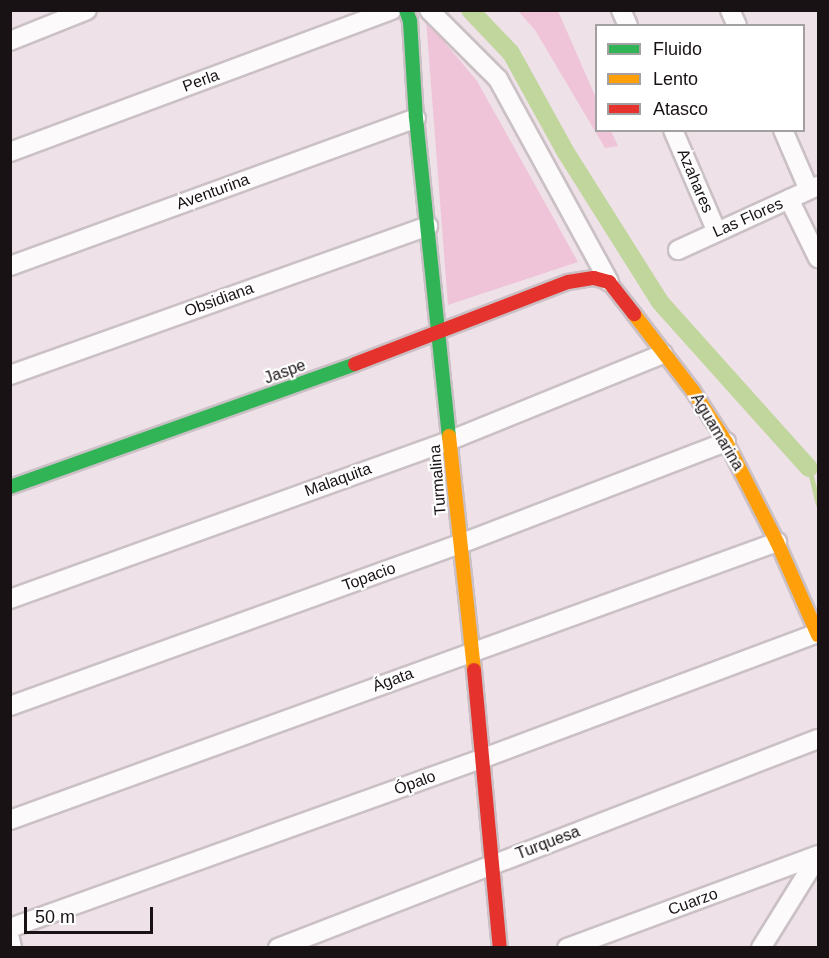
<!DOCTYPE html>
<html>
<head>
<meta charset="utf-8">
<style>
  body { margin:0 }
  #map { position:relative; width:829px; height:958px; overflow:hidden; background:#eee1e7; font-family:Helvetica,sans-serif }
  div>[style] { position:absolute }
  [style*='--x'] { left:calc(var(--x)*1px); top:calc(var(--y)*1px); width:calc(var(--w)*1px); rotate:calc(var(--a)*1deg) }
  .green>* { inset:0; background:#efc4d8 }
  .stream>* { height:5px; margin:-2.5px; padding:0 2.5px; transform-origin:2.5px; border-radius:2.5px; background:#c0d69c }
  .canal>* { height:18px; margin:-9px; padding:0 9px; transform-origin:9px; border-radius:9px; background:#c0d69c }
  .roads { filter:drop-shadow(2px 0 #cac0c5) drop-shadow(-2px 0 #cac0c5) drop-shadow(0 2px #cac0c5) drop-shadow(0 -2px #cac0c5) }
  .street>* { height:18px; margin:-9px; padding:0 9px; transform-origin:9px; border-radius:9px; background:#fcfafb }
  .fast>* { height:14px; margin:-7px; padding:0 7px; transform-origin:7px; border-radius:7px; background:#30b455 }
  .slow>* { height:14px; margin:-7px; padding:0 7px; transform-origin:7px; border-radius:7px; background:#ff9f0a }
  .jam>* { height:14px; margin:-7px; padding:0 7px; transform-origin:7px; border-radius:7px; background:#e5322d }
  span { translate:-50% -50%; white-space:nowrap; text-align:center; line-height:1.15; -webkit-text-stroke:4.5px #fff; paint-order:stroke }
  .street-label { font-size:16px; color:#191215 }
  .frame { position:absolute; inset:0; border:12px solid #191215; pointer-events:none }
  .legend { position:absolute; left:595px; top:24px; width:210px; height:108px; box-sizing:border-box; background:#fff; border:2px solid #a3a0a1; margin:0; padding:8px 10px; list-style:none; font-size:18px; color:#191215 }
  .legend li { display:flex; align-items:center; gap:12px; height:30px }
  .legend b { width:30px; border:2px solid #a3a0a1 }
  .scale { position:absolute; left:24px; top:907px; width:129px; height:27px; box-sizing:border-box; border:3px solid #191215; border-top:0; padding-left:8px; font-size:18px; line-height:21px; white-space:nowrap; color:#191215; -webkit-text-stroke:4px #fff; paint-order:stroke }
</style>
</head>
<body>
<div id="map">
  <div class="green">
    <i style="clip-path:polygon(518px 11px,558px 11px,596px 98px,596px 130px,611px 131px,618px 146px,605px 148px,535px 30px)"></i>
    <i style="clip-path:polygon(426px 20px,477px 81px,578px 262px,448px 305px)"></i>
  </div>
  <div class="stream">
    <i style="--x:809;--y:468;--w:38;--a:76"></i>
  </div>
  <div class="canal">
    <i style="--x:470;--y:10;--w:59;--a:46.4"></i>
    <i style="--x:511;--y:53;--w:112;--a:61.1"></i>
    <i style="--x:565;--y:151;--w:178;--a:57.8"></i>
    <i style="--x:660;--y:302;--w:223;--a:48.1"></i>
  </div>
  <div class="roads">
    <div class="street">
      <i style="--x:429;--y:10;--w:98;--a:45"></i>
      <i style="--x:498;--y:79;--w:231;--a:61.3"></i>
      <i style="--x:621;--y:10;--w:17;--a:66"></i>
      <i style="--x:730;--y:10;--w:17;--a:66"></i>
      <i style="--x:10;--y:41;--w:83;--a:-21.9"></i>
      <i style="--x:673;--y:130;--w:111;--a:66.7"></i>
      <i style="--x:783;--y:130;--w:65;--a:66.6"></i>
      <i style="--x:10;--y:152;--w:407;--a:-20.4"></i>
      <i style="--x:789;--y:199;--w:66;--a:63.8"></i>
      <i style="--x:678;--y:250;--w:154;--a:-24.6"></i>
      <i style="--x:10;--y:266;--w:432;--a:-20"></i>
      <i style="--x:10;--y:375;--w:444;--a:-19.6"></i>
      <i style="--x:10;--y:599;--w:469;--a:-19.8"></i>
      <i style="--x:451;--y:440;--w:229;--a:-22.1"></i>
      <i style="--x:10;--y:706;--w:478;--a:-19.8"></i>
      <i style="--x:460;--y:544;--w:285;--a:-21"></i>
      <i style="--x:10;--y:820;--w:816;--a:-19.92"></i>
      <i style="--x:10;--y:928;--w:500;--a:-19.74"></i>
      <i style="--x:481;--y:759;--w:360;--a:-20.5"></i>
      <i style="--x:10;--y:939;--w:9;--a:77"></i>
      <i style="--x:278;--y:948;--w:579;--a:-21.16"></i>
      <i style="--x:567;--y:948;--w:268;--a:-20.3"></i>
      <i style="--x:761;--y:948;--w:108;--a:-58.2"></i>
    </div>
    <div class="fast">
      <i style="--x:406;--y:10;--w:12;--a:70"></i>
      <i style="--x:410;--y:21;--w:97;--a:86.5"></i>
      <i style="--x:416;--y:118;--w:320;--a:84.1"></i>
      <i style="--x:10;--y:487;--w:366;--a:-19.6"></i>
    </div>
    <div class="slow">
      <i style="--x:634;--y:314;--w:97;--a:52.5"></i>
      <i style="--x:693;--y:391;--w:61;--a:57.1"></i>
      <i style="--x:726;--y:442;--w:112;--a:63"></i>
      <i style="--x:777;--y:542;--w:102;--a:66.2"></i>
      <i style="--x:449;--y:436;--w:235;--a:83.9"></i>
    </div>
    <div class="jam">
      <i style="--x:355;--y:364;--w:228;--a:-21.1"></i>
      <i style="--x:568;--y:282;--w:26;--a:-9"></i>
      <i style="--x:594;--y:278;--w:16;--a:15"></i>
      <i style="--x:609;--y:282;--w:41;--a:52"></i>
      <i style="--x:474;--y:670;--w:279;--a:84.7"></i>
    </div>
  </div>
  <div class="street-label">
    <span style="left:201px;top:81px;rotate:-20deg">Perla</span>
    <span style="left:695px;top:181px;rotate:67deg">Azahares</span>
    <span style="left:213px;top:192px;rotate:-20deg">Aventurina</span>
    <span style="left:748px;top:218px;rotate:-24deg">Las Flores</span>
    <span style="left:219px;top:300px;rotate:-20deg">Obsidiana</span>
    <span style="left:285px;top:372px;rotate:-20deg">Jaspe</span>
    <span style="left:717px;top:432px;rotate:59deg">Aguamarina</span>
    <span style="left:338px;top:480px;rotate:-20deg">Malaquita</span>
    <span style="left:438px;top:480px;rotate:-95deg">Turmalina</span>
    <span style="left:369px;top:577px;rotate:-20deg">Topacio</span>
    <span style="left:393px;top:680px;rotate:-20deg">Ágata</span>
    <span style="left:415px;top:783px;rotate:-20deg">Ópalo</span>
    <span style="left:548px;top:843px;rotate:-21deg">Turquesa</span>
    <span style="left:693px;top:902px;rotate:-20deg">Cuarzo</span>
  </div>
  <div class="frame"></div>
  <ul class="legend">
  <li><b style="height:8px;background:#30b455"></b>Fluido</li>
  <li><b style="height:8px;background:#ff9f0a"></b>Lento</li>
  <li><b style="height:8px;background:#e5322d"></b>Atasco</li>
  </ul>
  <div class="scale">50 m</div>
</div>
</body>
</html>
